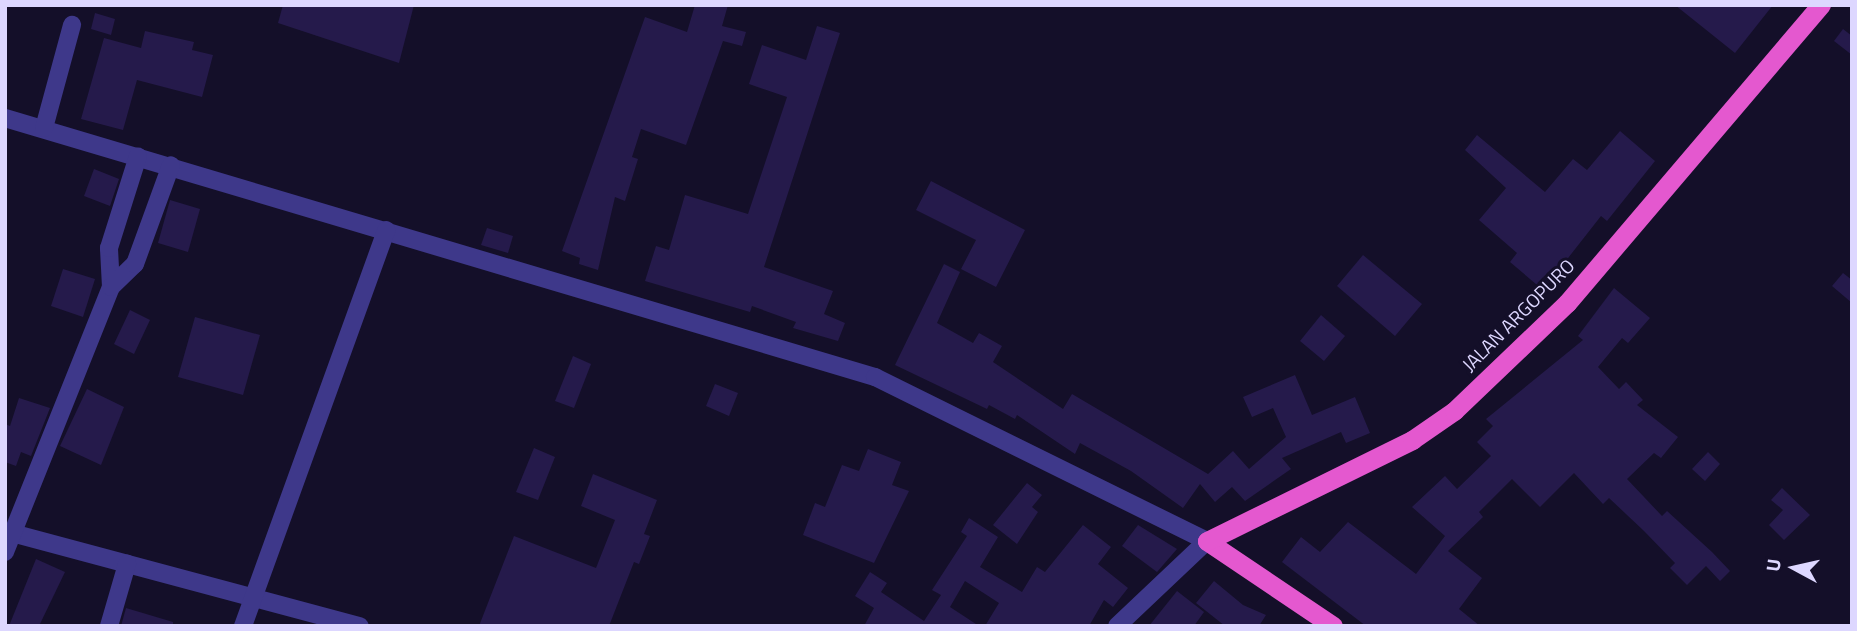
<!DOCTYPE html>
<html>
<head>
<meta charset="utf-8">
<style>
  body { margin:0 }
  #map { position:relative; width:1857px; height:631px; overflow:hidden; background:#140f29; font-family:"Titillium Web",sans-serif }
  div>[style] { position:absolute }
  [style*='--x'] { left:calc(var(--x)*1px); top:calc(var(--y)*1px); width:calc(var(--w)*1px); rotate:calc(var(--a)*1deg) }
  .building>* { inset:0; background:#251a4b }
  .minor>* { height:18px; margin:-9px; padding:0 9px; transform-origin:9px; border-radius:9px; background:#3e388a }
  .tertiary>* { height:18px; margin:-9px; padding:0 9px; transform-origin:9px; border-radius:9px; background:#3e388a }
  .trunk>* { height:19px; margin:-9.5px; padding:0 9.5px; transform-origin:9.5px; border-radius:9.5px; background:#e458cf }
  span { translate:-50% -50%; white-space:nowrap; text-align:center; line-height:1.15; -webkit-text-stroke:6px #140f29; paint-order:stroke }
  .street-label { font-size:19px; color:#ddd7ff }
  .frame { position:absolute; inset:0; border:7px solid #ddd7ff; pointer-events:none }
  .north { position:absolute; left:1759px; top:533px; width:70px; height:70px; -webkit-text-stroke:5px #140f29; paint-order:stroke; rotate:278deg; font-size:19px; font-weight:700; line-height:28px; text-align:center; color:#ddd7ff }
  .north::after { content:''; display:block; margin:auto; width:24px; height:32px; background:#ddd7ff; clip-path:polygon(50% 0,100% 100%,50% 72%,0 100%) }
</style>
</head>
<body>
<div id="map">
  <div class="building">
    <i style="clip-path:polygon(283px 5px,414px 5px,399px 63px,278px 23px)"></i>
    <i style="clip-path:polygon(695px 5px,728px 5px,722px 26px,746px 32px,742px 46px,723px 41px,686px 145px,641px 129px,632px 157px,638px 159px,625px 201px,615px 197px,598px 270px,579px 264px,580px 258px,562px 251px,645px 17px,687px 32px)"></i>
    <i style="clip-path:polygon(1675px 5px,1773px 5px,1735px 53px)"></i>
    <i style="clip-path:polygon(95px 13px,115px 19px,111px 35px,91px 29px)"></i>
    <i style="clip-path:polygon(817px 26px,840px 33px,764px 267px,833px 291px,824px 314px,845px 323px,838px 341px,793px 328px,796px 322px,752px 306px,750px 312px,645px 281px,656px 246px,669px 250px,685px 195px,748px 214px,787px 97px,749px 84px,762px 45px,806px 60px)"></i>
    <i style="clip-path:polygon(1843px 29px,1852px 36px,1852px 55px,1834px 41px)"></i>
    <i style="clip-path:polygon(145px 31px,194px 42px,192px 50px,213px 55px,202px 97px,137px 80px,123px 130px,81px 119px,104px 38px,141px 48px)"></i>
    <i style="clip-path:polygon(1620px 131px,1655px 161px,1607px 221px,1601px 216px,1543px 290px,1510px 262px,1517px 253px,1479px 220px,1506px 188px,1465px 150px,1477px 135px,1545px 192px,1573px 159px,1587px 170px)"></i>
    <i style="clip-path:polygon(94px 169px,119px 179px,110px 206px,84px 196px)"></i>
    <i style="clip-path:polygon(931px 181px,1025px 230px,996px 287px,961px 269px,976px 240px,916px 210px)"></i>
    <i style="clip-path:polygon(170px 200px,200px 209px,188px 252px,158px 243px)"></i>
    <i style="clip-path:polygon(487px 228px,513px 236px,508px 253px,481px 245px)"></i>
    <i style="clip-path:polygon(1363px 255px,1422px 304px,1395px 336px,1337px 286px)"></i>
    <i style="clip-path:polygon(944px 264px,960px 272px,937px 323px,973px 343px,979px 333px,1002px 346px,993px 362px,1063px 409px,1072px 394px,1208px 474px,1233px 451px,1249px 469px,1286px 437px,1273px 408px,1252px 417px,1243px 397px,1295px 375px,1312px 415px,1355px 397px,1370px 433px,1346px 443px,1341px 432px,1282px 458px,1291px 469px,1245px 501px,1232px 487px,1215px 502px,1200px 484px,1183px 508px,1131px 471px,1080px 443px,1075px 454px,1017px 415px,1015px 419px,989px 405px,987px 409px,895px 365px)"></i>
    <i style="clip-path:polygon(63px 269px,95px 279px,83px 317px,51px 306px)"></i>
    <i style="clip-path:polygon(1843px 273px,1852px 280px,1852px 303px,1832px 286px)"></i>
    <i style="clip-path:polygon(1614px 288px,1650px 318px,1628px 343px,1622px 338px,1598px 367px,1619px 389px,1626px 382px,1643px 400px,1637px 405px,1678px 437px,1661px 458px,1654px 453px,1627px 479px,1662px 516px,1667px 511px,1712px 552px,1730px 571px,1720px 581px,1706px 566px,1687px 585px,1670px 568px,1675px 563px,1644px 531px,1609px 498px,1603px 504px,1574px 473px,1540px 507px,1512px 479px,1479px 512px,1483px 517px,1448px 551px,1482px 578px,1459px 609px,1480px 626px,1366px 626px,1282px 562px,1301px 537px,1320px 552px,1348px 522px,1416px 574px,1445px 536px,1412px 507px,1445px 476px,1457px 489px,1491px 456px,1477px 442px,1493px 426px,1486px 419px,1583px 340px,1578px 336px)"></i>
    <i style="clip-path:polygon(130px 310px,150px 320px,134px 354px,114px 344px)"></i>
    <i style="clip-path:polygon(1321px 315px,1345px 336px,1324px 361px,1300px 341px)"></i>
    <i style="clip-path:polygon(195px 317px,260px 335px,243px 395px,178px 377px)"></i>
    <i style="clip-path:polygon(573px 356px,591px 364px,574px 408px,555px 401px)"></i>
    <i style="clip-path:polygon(715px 384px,738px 393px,729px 416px,706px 406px)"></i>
    <i style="clip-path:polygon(87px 389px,124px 407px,101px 465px,60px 446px)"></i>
    <i style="clip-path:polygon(19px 398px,50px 408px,31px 456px,21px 452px,16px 466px,5px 462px,5px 424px,10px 426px)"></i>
    <i style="clip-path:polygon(534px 448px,555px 457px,538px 500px,516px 492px)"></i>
    <i style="clip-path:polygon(868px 449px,901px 462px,892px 485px,909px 491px,874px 563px,803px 535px,815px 503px,825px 507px,842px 465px,859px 471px)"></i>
    <i style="clip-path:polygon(1708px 452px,1720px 464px,1705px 481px,1692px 469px)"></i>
    <i style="clip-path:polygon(593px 474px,657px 500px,644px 534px,650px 536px,639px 564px,634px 562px,609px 626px,479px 626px,514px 536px,596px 568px,615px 520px,581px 506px)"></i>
    <i style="clip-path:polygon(1027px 483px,1042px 495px,1032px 507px,1038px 512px,1017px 544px,993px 525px)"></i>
    <i style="clip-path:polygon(1782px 488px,1810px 515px,1784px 540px,1769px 525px,1783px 510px,1771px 500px)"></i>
    <i style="clip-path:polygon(969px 518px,998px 537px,980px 567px,1022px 592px,1037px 567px,1045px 572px,1083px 525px,1111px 547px,1098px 564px,1128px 588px,1113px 607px,1104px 600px,1089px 626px,985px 626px,999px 603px,965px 581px,950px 607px,979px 626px,864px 626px,874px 608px,855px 596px,870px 572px,887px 583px,881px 592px,924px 621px,941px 595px,932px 590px,967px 536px,961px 532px)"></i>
    <i style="clip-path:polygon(1138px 525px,1177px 549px,1157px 572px,1122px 546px)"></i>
    <i style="clip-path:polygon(36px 559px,65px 572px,39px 626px,9px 626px)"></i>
    <i style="clip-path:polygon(1214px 581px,1243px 605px,1266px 615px,1259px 626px,1225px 626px,1196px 603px)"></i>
    <i style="clip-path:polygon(1177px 591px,1204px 612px,1194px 626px,1149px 626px)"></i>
    <i style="clip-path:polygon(126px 608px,173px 622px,173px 626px,121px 626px)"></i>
  </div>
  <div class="minor">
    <i style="--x:5;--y:118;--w:908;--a:16.58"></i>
    <i style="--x:875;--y:377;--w:370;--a:26.3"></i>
    <i style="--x:44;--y:128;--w:107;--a:-74.8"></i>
    <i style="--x:111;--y:287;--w:39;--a:-93"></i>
    <i style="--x:109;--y:248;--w:96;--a:-72.5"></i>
    <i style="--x:12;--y:533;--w:360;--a:15"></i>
    <i style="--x:5;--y:552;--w:285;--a:-68.2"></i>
    <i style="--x:111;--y:287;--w:33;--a:-44"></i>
    <i style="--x:135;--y:264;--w:105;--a:-70"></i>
    <i style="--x:109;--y:626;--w:65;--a:-73.8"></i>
    <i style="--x:243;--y:626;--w:421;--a:-70.1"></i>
  </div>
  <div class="tertiary">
    <i style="--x:1117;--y:626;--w:124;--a:-43.4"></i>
  </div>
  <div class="trunk">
    <i style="--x:1333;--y:626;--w:152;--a:-146"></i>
    <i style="--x:1207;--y:541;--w:229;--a:-26.2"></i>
    <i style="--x:1412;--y:440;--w:51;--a:-34.6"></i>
    <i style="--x:1454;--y:411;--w:156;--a:-43.7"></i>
    <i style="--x:1567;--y:303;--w:392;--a:-49.6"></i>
  </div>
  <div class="street-label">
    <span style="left:1518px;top:315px;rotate:-45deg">JALAN ARGOPURO</span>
  </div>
  <div class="frame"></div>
  <div class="north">U</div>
</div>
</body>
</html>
